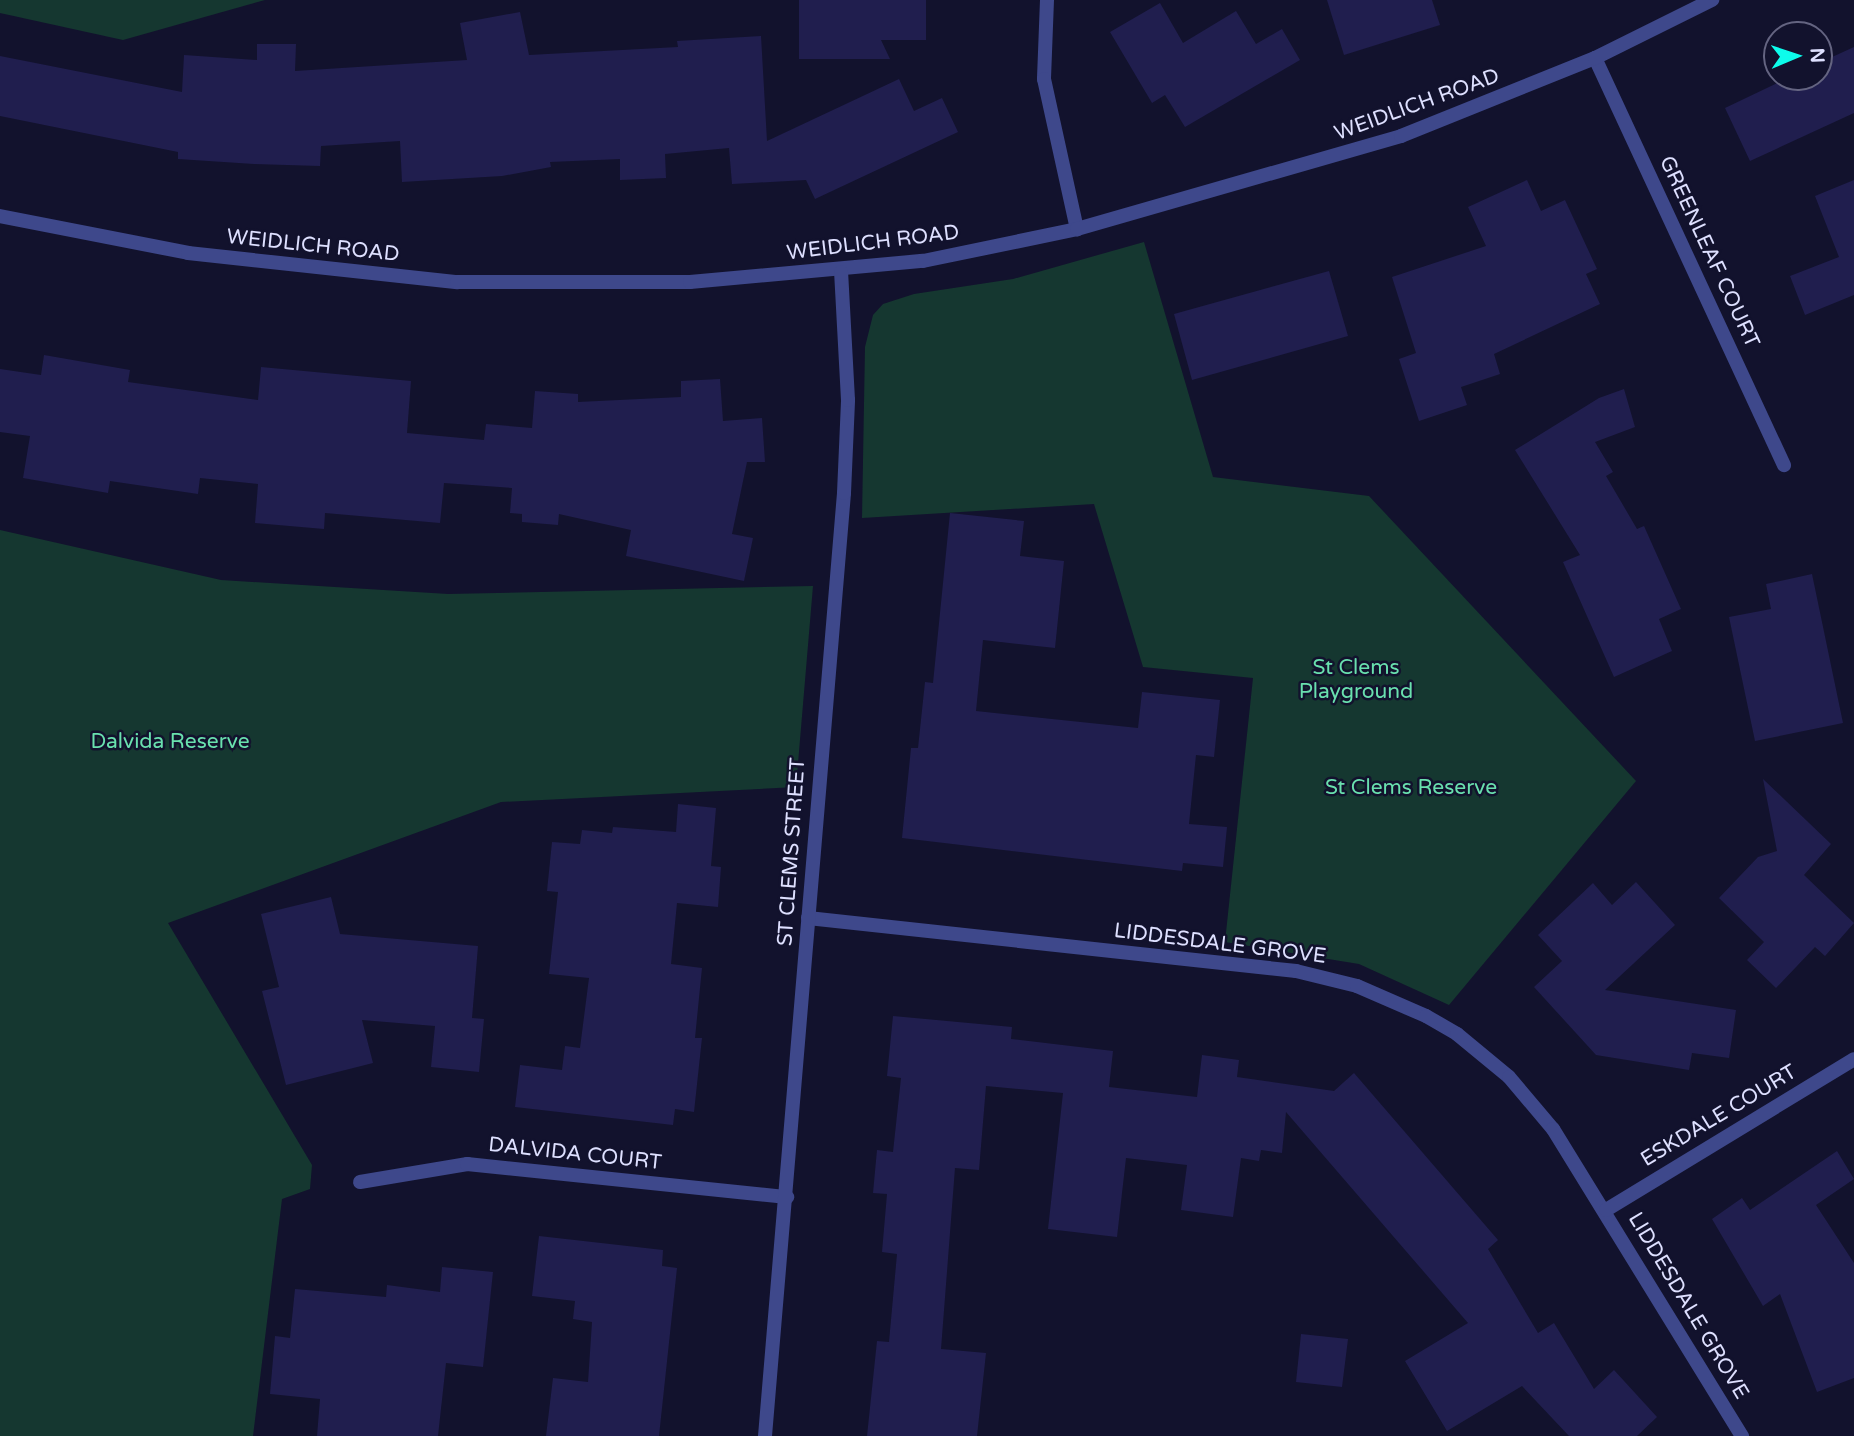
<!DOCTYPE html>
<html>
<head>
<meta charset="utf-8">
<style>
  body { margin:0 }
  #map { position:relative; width:1854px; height:1436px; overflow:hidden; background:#12122d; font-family:"Varela Round",sans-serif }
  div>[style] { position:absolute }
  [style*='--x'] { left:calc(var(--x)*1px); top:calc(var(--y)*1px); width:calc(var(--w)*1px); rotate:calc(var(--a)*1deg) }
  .green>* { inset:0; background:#153730 }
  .building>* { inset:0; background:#201e4e }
  .minor>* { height:14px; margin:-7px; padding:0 7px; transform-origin:7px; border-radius:7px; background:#3e488b }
  .tertiary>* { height:14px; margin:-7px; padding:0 7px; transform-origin:7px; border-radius:7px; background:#3e488b }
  span { translate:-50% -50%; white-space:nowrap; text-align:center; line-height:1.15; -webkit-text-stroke:5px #12122d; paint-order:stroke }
  .street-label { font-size:21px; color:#dee0ff }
  .park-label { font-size:21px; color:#69e0ae }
  .north { position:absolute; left:1763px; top:21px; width:70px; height:70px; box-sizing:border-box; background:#12122d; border:2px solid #646481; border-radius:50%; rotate:88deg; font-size:19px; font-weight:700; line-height:28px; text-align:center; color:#dee0ff }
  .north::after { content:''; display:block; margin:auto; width:24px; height:32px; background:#0dfceb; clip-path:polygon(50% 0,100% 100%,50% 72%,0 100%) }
</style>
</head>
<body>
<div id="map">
  <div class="green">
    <i style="clip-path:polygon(0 0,265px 0,123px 40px,0 13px)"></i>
    <i style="clip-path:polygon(1144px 242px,1213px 477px,1369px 496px,1636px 781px,1449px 1005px,1359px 964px,1225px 942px,1253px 678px,1143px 667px,1094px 504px,862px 518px,865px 347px,873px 315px,883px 304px,914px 294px,1013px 279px)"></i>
    <i style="clip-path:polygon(0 530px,221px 580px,448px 594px,813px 586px,796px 787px,501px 802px,168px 923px,312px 1165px,310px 1189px,282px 1199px,253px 1436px,0 1436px)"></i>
  </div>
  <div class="building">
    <i style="clip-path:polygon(799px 0,926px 0,926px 40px,881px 40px,890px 59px,799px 59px)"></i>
    <i style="clip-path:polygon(1327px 0,1432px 0,1440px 25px,1344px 55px)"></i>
    <i style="clip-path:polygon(1160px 3px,1183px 43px,1236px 11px,1256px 44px,1282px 29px,1300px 60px,1185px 127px,1165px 95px,1152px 103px,1110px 32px)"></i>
    <i style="clip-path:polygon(520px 12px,529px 55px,678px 47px,677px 41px,761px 36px,767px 141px,899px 79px,914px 111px,942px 98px,958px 132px,815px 199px,806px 180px,732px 184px,729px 148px,665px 154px,666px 178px,620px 180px,620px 159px,550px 162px,551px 167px,502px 176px,402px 182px,400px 141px,321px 146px,320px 166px,254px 164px,178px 159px,178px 152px,0 116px,0 56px,182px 92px,184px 55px,257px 60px,257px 44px,296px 44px,295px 71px,467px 60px,460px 23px)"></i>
    <i style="clip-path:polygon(1854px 47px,1854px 113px,1750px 161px,1725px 108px,1790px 77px,1819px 77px,1819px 63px)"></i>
    <i style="clip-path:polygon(1527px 180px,1541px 211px,1565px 200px,1597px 269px,1586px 274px,1600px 304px,1494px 354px,1500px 374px,1461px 387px,1467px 405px,1419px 421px,1399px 359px,1416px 353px,1392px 277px,1486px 246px,1468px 207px)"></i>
    <i style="clip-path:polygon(1854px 180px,1854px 295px,1805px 315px,1790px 276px,1839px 257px,1815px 196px)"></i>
    <i style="clip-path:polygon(1329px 271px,1348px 336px,1192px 380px,1174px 314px)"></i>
    <i style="clip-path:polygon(44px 355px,130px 370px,128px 382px,258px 400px,261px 367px,411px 381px,407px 433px,484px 440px,486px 424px,532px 428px,535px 391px,578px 394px,578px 402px,681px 397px,681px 381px,720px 379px,723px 421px,762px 418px,765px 462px,747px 462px,732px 534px,753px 538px,744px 581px,626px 556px,631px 530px,559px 514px,558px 525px,522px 522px,522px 514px,510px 513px,512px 488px,444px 483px,440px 523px,325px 513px,324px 529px,255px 523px,258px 484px,200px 478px,198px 494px,110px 481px,108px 493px,23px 478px,30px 436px,0 432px,0 369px,41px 375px)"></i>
    <i style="clip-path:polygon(1624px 389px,1635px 427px,1595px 442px,1613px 472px,1606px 476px,1637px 529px,1644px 526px,1681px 609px,1659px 619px,1672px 651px,1614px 677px,1563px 562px,1580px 555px,1515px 450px,1599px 398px)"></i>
    <i style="clip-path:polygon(950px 513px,1024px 521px,1020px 556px,1064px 561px,1055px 648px,983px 640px,976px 711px,1138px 728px,1142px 692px,1220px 700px,1214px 757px,1196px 755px,1189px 824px,1227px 827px,1223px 867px,1183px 863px,1182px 871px,902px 838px,911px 748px,918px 748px,925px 682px,933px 683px)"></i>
    <i style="clip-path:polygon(1812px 574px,1843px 723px,1755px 741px,1729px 617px,1771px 609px,1766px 584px)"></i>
    <i style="clip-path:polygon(1763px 779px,1831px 844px,1804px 875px,1854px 923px,1825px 956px,1815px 947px,1776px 988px,1747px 960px,1764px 942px,1719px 898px,1758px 857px,1777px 851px)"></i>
    <i style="clip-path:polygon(678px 804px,716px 808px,711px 866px,721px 867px,718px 907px,677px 903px,671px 964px,702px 968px,695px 1038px,702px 1038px,694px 1112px,675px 1109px,673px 1125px,515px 1107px,520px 1065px,562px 1070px,565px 1046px,580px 1048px,589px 978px,549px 974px,558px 892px,547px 891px,552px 842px,580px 844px,582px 830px,612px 833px,613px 827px,676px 832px)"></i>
    <i style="clip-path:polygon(1636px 882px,1675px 925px,1605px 990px,1736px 1010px,1729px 1058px,1692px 1053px,1689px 1070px,1596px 1055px,1534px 987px,1562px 961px,1538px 935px,1593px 883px,1612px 905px)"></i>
    <i style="clip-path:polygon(331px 897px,340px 934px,478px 946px,472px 1018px,484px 1019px,479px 1072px,431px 1067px,435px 1026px,362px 1020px,373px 1063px,286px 1085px,262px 991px,279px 987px,261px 914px)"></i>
    <i style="clip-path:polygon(893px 1016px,1012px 1027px,1011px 1039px,1113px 1051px,1109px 1087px,1197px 1097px,1202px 1055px,1239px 1060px,1237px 1077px,1334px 1091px,1354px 1073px,1498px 1240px,1488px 1249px,1538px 1333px,1554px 1323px,1594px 1389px,1614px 1370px,1657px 1417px,1637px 1436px,1569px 1436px,1522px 1386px,1447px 1431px,1405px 1361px,1468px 1323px,1286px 1112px,1282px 1153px,1261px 1150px,1259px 1161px,1241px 1158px,1233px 1217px,1181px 1210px,1187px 1165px,1126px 1158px,1117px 1237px,1048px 1229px,1063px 1093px,986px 1086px,979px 1170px,955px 1168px,941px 1349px,986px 1353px,977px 1436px,867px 1436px,877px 1341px,889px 1342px,897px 1254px,882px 1252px,887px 1194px,873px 1193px,877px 1150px,893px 1152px,901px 1078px,887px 1076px)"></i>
    <i style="clip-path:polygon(1837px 1151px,1854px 1179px,1816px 1205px,1854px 1263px,1854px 1378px,1817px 1392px,1780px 1294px,1763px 1306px,1712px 1219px,1742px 1198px,1750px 1210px)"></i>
    <i style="clip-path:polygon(539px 1236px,663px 1250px,662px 1266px,677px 1268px,659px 1436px,546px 1436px,553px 1378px,588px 1382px,592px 1322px,573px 1319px,575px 1301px,532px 1296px)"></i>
    <i style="clip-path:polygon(442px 1267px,493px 1272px,483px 1367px,446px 1363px,438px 1436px,317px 1436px,320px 1399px,270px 1394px,275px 1336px,290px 1338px,295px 1289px,386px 1297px,387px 1285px,440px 1292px)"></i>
    <i style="clip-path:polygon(1301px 1334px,1348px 1339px,1342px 1387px,1296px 1382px)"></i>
  </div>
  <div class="minor">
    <i style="--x:1047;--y:0;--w:79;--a:92.2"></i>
    <i style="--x:1044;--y:79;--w:154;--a:77.6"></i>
    <i style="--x:1595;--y:58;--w:449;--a:65.1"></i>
    <i style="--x:808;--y:918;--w:491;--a:6.2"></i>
    <i style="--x:1296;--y:971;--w:63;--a:13.8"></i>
    <i style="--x:1357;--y:986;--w:75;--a:23.5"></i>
    <i style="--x:1426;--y:1016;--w:36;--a:30"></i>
    <i style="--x:1457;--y:1034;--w:67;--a:39.6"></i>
    <i style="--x:1509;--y:1077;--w:68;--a:49.8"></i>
    <i style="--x:1553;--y:1129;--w:361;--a:58.4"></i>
    <i style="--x:360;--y:1182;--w:109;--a:-9.5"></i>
    <i style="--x:467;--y:1164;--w:322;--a:5.9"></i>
    <i style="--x:1606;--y:1210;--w:290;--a:-31.3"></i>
  </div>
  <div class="tertiary">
    <i style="--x:0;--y:216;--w:192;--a:11.1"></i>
    <i style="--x:188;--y:253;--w:271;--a:6.2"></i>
    <i style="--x:457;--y:282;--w:233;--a:0"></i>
    <i style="--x:690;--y:282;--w:234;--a:-5.2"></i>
    <i style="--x:923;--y:261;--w:157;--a:-11.7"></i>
    <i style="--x:1077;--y:229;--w:337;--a:-16"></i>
    <i style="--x:1401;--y:136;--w:209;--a:-21.9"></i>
    <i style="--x:1595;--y:58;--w:131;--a:-26.4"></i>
    <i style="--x:765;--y:1436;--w:946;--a:-85.21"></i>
    <i style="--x:844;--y:493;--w:93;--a:-87.5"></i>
    <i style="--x:848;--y:400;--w:128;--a:-93.1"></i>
  </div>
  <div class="street-label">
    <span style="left:1417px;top:105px;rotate:-20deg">WEIDLICH ROAD</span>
    <span style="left:873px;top:243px;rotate:-7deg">WEIDLICH ROAD</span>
    <span style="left:313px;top:246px;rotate:6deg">WEIDLICH ROAD</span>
    <span style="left:1709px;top:252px;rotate:65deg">GREENLEAF COURT</span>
    <span style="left:792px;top:852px;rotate:-86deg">ST CLEMS STREET</span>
    <span style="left:1220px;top:944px;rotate:7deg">LIDDESDALE GROVE</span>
    <span style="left:1719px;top:1116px;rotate:-31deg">ESKDALE COURT</span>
    <span style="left:575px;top:1154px;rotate:6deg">DALVIDA COURT</span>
    <span style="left:1688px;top:1306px;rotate:59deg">LIDDESDALE GROVE</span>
  </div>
  <div class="park-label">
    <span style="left:1356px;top:680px">St Clems<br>Playground</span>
    <span style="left:170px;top:742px">Dalvida Reserve</span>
    <span style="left:1411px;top:788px">St Clems Reserve</span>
  </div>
  <div class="north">N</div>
</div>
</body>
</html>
